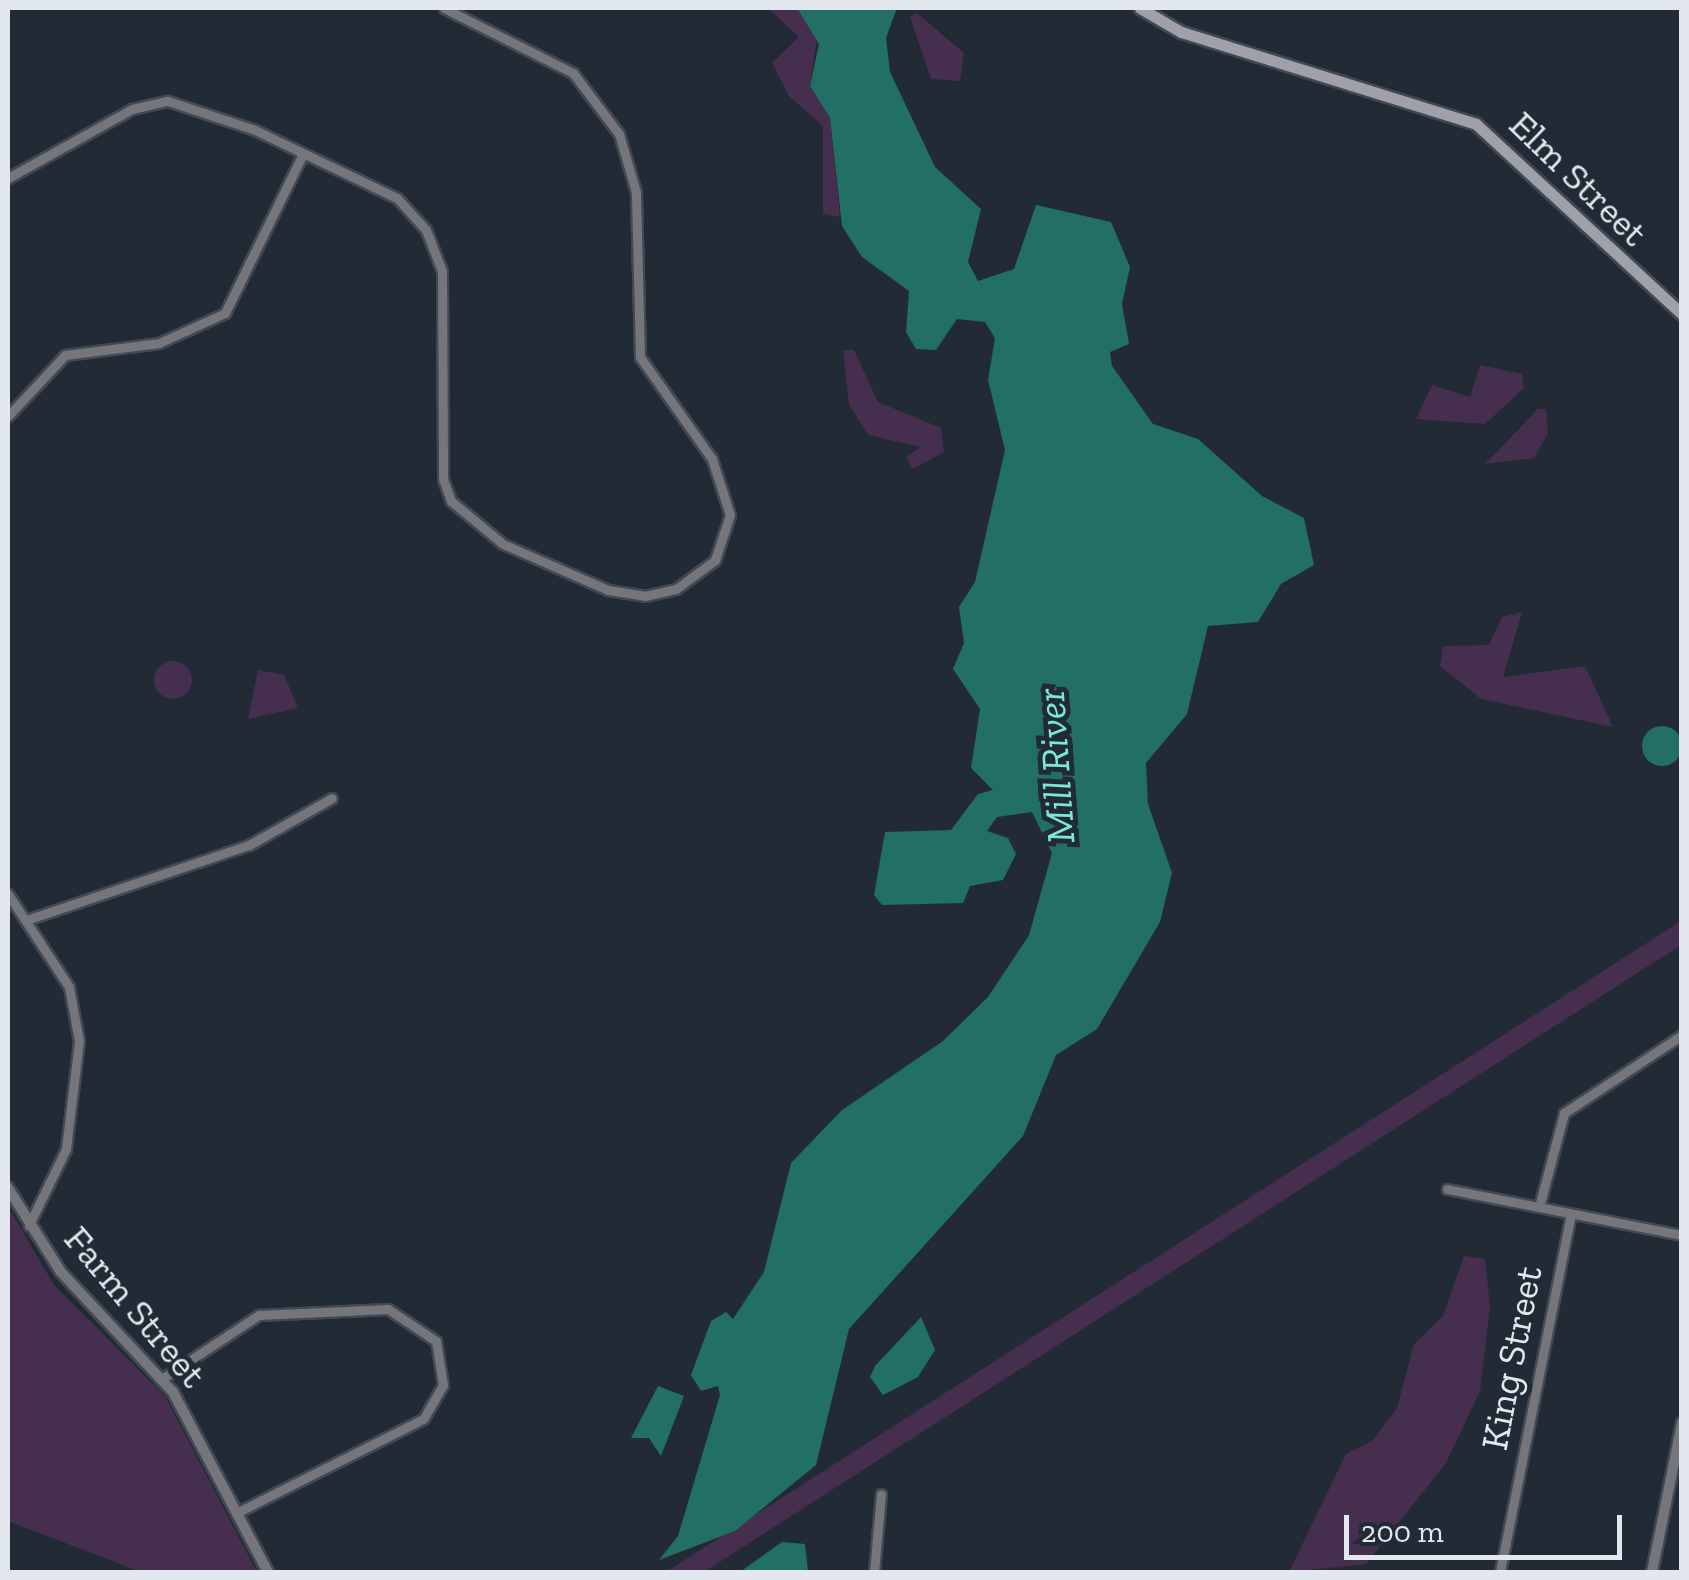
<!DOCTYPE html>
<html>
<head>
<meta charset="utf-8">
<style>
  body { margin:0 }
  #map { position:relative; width:1689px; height:1580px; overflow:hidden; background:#222b35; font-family:"Zilla Slab",serif }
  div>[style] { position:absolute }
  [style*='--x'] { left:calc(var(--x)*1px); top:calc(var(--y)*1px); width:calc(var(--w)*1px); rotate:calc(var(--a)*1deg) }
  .green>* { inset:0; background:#452e4e }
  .round { border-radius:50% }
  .water>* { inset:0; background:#216f65 }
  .roads { filter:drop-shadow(2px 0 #414953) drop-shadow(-2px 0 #414953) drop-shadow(0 2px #414953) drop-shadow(0 -2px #414953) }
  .minor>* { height:9px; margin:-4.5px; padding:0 4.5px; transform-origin:4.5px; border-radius:4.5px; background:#75767c }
  .tertiary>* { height:10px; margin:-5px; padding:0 5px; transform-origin:5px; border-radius:5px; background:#75767c }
  .secondary>* { height:11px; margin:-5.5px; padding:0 5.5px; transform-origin:5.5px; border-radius:5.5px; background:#a0a0ab }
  span { translate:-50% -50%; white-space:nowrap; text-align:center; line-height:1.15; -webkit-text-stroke:10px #222b35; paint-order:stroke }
  .street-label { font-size:38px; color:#e2e8ee }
  .water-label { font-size:40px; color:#78e8d8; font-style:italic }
  .frame { position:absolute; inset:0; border:10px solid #e2e8ee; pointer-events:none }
  .scale { position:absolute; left:1344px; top:1515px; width:278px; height:45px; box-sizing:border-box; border:5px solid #e2e8ee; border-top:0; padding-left:12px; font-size:30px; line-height:35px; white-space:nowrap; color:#e2e8ee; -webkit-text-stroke:8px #222b35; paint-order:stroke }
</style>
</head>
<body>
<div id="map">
  <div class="green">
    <i style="clip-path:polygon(768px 8px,797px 8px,817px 38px,810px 86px,830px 118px,840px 217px,823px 214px,823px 126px,789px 96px,772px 63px,799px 37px)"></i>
    <i style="clip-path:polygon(917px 13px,964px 53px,960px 81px,931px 79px,910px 17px)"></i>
    <i style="clip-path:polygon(843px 350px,854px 350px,878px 402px,941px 428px,944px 452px,913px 469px,906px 457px,921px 447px,868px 435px,849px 404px)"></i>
    <i style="clip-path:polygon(1480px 365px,1522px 374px,1524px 388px,1485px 424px,1416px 419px,1432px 385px,1470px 397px)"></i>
    <i style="clip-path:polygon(1538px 409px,1546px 409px,1548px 434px,1534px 458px,1485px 464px)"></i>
    <i style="clip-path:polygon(1522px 612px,1503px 677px,1585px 666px,1613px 727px,1481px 699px,1440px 666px,1443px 646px,1489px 645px,1502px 617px)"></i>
    <i class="round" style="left:154px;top:661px;width:38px;height:38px"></i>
    <i style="clip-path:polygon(258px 670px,284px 675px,298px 708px,248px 719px)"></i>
    <i style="clip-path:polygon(1681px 921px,1681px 945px,704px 1572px,666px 1572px)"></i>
    <i style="clip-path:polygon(8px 1206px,54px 1285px,165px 1396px,257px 1572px,141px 1572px,8px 1521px)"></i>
    <i style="clip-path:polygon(1464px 1256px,1485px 1259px,1490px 1306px,1480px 1391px,1446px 1463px,1366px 1564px,1289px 1572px,1346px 1454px,1373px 1440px,1397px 1408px,1414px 1344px,1443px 1316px)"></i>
  </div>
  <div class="water">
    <i style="clip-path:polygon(797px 8px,897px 8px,886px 38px,890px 72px,935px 167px,981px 209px,968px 262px,978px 281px,1014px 269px,1036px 205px,1111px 222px,1130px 267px,1122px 304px,1129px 344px,1110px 352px,1112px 366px,1153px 424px,1198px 439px,1262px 496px,1304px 518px,1314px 565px,1281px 584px,1258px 622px,1208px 626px,1187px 714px,1146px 763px,1148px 804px,1172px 873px,1160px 922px,1097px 1029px,1056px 1055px,1023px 1136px,849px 1329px,816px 1465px,735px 1531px,659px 1560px,678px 1536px,720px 1395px,718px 1386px,701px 1391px,691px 1375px,711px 1321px,726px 1312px,733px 1319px,764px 1272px,791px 1163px,842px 1110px,943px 1041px,988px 997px,1029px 935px,1052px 853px,1032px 812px,997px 817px,987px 831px,1008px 838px,1016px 854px,1003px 880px,970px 886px,963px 903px,882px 905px,874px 895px,885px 832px,951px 830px,978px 794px,993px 790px,971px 768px,980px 709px,953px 669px,964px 643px,959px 607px,975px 582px,1005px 450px,988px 380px,995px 338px,985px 322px,957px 319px,936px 350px,916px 349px,906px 332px,909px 291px,862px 257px,842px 226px,830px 118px,810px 86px,819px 44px)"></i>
    <i class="round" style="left:1642px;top:726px;width:40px;height:40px"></i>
    <i style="clip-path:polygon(921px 1317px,935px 1350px,918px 1377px,883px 1395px,870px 1377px,875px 1366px)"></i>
    <i style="clip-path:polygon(658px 1386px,684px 1396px,661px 1456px,649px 1438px,631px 1438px)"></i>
    <i style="clip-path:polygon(782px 1542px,805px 1544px,808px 1572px,740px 1572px)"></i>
  </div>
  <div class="roads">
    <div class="minor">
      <i style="--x:8;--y:178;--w:142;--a:-29.1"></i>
      <i style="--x:132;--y:109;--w:37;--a:-13"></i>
      <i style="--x:168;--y:101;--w:92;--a:18.4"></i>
      <i style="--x:255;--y:130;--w:157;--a:25.6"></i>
      <i style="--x:397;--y:198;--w:43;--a:47.8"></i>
      <i style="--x:426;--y:230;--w:44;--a:68.7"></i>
      <i style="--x:442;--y:271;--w:208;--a:89.7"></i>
      <i style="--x:443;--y:479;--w:23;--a:70"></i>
      <i style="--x:451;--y:501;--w:67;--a:39.6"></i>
      <i style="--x:503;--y:544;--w:115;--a:23.7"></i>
      <i style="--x:608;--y:590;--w:37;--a:9"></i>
      <i style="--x:645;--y:596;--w:32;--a:-13"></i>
      <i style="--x:676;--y:589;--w:49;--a:-36.6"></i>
      <i style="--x:715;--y:560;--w:47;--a:-71.6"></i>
      <i style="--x:730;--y:515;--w:59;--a:-107.8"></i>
      <i style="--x:712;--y:459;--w:125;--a:-125.2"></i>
      <i style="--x:640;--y:357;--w:165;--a:-91.4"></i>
      <i style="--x:636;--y:192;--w:60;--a:-106.3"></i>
      <i style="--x:619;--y:134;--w:76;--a:-127"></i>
      <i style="--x:573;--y:73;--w:144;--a:-153.3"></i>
      <i style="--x:8;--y:416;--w:83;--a:-46.9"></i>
      <i style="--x:65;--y:355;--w:95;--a:-7.3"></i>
      <i style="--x:159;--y:343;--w:72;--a:-24.4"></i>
      <i style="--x:225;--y:313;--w:177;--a:-63.9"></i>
      <i style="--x:8;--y:894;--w:111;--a:56.7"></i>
      <i style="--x:69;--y:987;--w:55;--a:79.5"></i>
      <i style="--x:79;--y:1041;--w:109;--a:96.9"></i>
      <i style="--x:66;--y:1149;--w:85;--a:116"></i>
      <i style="--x:29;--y:919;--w:232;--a:-18.6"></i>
      <i style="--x:249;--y:845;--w:95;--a:-29.5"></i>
      <i style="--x:1447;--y:1189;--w:239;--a:11.1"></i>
      <i style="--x:1539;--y:1207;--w:97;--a:-75.1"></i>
      <i style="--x:1564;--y:1113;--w:141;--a:-33.5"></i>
      <i style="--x:163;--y:1378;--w:115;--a:-33.3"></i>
      <i style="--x:259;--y:1315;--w:129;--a:-2.7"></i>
      <i style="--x:388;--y:1309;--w:58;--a:33.7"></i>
      <i style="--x:436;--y:1341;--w:45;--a:81"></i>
      <i style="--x:443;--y:1385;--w:39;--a:120"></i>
      <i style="--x:423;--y:1419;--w:207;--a:153.3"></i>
      <i style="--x:874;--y:1572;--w:78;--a:-84.9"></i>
      <i style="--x:1500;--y:1572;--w:365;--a:-78.8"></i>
    </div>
    <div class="tertiary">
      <i style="--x:8;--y:1188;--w:99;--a:57.8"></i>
      <i style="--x:61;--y:1272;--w:164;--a:47"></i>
      <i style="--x:173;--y:1392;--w:204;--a:62.2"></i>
      <i style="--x:1652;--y:1572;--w:152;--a:-78.6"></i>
    </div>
    <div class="secondary">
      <i style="--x:1140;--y:8;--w:48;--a:30.3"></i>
      <i style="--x:1181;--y:32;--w:309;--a:17.3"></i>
      <i style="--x:1476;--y:124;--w:280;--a:42.7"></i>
    </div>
  </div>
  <div class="street-label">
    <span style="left:1578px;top:179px;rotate:44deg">Elm Street</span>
    <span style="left:135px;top:1307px;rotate:50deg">Farm Street</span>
    <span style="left:1512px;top:1358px;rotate:-79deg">King Street</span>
  </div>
  <div class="water-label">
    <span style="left:1055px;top:766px;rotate:-94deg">Mill River</span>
  </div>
  <div class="frame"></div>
  <div class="scale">200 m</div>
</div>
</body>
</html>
